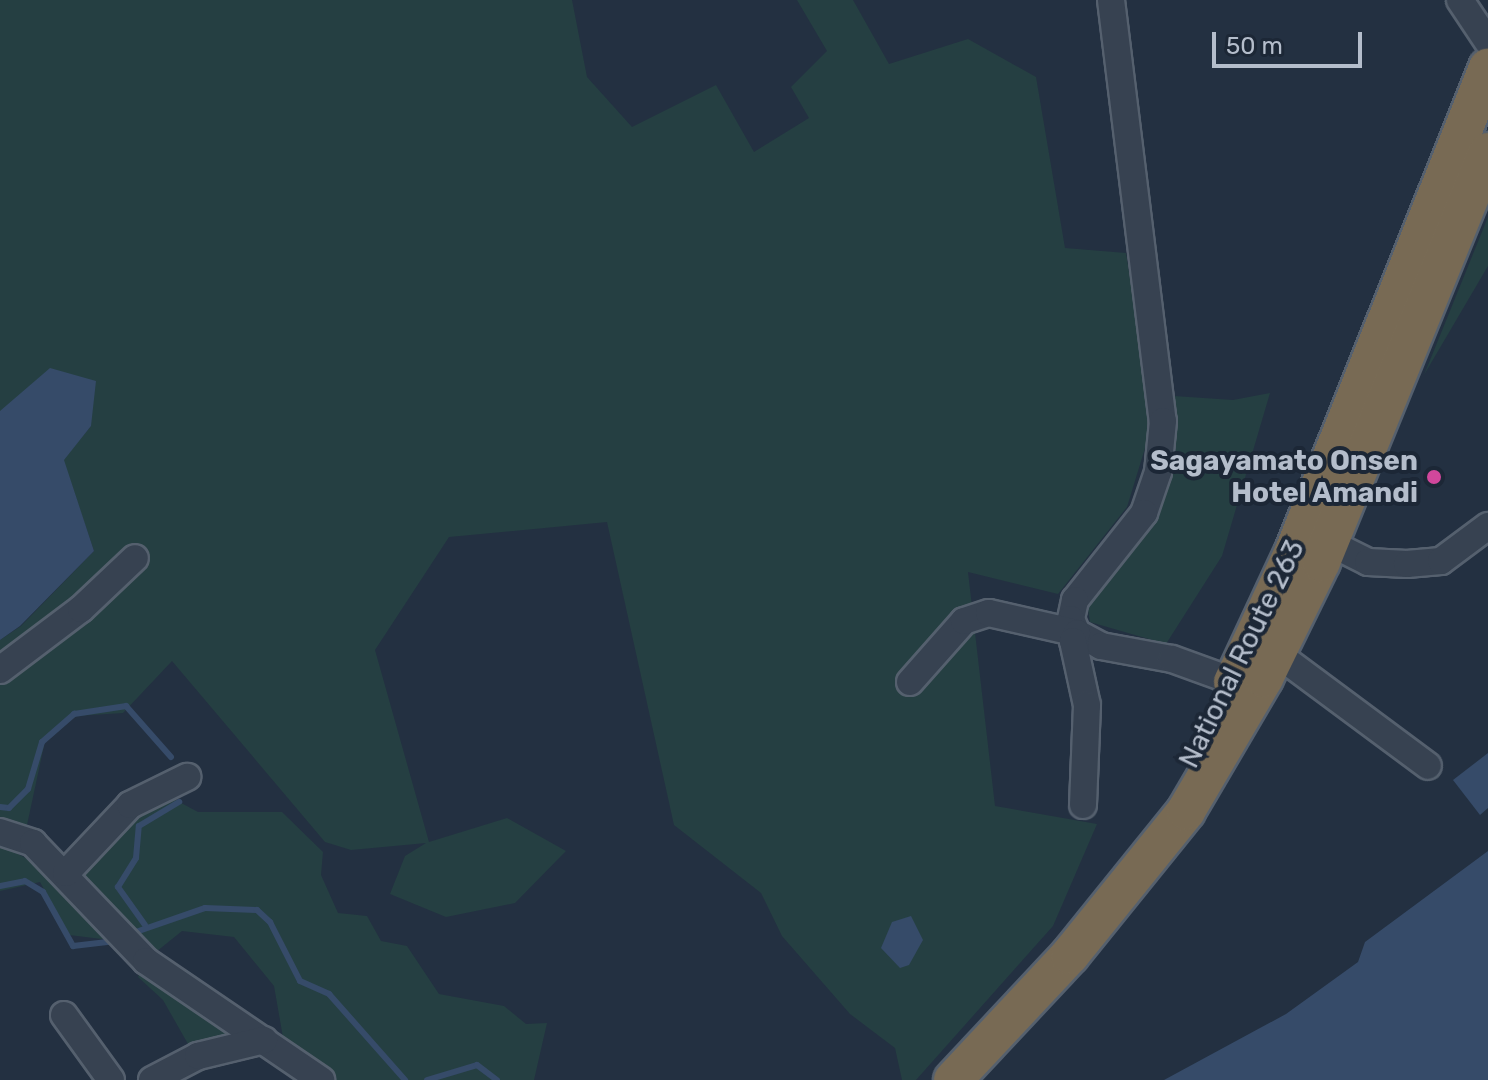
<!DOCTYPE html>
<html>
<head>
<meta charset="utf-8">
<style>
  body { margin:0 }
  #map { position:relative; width:1488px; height:1080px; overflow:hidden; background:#233041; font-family:Rubik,sans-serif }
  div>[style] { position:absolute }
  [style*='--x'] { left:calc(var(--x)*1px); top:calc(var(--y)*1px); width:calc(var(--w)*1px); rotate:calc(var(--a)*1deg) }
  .green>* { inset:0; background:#253f42 }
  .water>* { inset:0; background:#364b69 }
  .stream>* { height:6px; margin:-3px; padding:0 3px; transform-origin:3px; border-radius:3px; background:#364b69 }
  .roads { filter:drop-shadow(2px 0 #55606e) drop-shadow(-2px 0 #55606e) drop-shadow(0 2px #55606e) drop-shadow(0 -2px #55606e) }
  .minor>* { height:26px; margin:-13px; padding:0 13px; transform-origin:13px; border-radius:13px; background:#374251 }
  .highway>* { height:38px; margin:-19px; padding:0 19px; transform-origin:19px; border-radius:19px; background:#786a54 }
  .dots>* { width:22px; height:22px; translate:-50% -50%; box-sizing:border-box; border:4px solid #1c2736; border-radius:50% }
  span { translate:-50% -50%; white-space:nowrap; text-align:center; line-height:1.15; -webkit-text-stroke:8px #1c2736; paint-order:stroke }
  .poi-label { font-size:28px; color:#b4bdcb; font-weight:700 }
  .right { translate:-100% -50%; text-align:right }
  .street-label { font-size:28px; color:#b4bdcb }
  .scale { position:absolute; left:1212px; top:32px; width:150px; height:36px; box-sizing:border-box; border:4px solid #b4bdcb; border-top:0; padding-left:10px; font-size:24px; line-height:28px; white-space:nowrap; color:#b4bdcb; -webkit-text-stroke:6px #1c2736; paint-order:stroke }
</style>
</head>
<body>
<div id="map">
  <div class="green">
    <i style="clip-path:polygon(0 0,572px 0,587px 77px,632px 127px,716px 85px,754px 152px,809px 118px,791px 87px,827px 51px,797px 0,853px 0,889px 64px,968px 39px,1036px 77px,1065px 248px,1126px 253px,1153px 422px,1127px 507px,1058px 594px,968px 572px,995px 806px,1097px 824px,1053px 926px,916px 1080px,902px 1080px,895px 1048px,850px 1014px,782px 936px,761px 893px,674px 825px,607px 522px,449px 537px,375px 650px,429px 842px,507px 818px,566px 851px,515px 903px,446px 917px,390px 894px,405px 856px,426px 843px,351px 850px,325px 842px,172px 661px,123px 713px,76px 716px,45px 741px,27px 825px,9px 849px,60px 877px,110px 940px,69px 935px,40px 882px,0 891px,0 640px,21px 626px,94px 551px,63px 460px,91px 426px,0 411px)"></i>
    <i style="clip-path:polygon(1488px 217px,1488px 266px,1424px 375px)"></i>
    <i style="clip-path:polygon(1270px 393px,1222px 556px,1166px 644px,1090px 622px,1086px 597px,1164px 496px,1174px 396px,1233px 400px)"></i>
    <i style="clip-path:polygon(170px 797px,198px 812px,282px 812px,323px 852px,321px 875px,338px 913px,367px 916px,381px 941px,407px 946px,439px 994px,504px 1006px,526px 1024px,547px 1023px,534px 1080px,334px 1080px,284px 1043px,274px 986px,234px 937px,182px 931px,156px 952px,118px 922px,86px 879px,85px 859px,137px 808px)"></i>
    <i style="clip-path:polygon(143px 965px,245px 1038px,192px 1051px,163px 1000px,138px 977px)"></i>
  </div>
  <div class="water">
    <i style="clip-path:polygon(50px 368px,96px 381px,91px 426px,64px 460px,94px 551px,20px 626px,0 640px,0 411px)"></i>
    <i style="clip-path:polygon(1488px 753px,1488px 808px,1480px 815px,1453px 780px)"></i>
    <i style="clip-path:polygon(1488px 851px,1488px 1080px,1164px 1080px,1286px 1014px,1358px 962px,1365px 942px)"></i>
    <i style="clip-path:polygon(911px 916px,923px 940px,909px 965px,900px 968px,881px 948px,892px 922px)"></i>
  </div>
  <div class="stream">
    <i style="--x:0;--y:807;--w:9;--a:6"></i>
    <i style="--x:9;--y:808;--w:27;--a:-45"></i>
    <i style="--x:28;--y:789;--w:49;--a:-73.4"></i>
    <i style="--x:42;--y:742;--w:43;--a:-41.2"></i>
    <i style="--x:74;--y:714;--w:53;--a:-8.7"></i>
    <i style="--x:126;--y:706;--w:68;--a:48.6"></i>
    <i style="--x:0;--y:886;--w:25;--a:-11"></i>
    <i style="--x:25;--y:881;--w:21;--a:31"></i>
    <i style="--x:43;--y:892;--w:62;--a:60.9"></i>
    <i style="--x:73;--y:946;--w:43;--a:-6.6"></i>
    <i style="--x:145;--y:925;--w:47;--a:-125.4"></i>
    <i style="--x:118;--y:887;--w:34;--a:-58"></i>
    <i style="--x:136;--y:858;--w:32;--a:-85"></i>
    <i style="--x:139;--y:826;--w:47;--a:-31"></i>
    <i style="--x:130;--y:934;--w:79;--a:-19.1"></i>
    <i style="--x:205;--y:908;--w:52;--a:2.2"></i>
    <i style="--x:257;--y:910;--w:18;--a:43"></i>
    <i style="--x:270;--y:922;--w:66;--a:63"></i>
    <i style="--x:300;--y:981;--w:32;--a:24"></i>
    <i style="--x:329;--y:994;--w:115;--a:48.5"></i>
    <i style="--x:427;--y:1080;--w:52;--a:-16.7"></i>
    <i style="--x:477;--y:1065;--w:25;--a:37"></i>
  </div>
  <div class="roads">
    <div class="minor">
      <i style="--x:1111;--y:0;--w:424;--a:83"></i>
      <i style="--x:1163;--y:421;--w:51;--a:95.6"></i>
      <i style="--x:1158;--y:472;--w:43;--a:108.9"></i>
      <i style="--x:1144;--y:513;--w:111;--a:128.4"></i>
      <i style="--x:1075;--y:600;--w:19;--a:102"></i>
      <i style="--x:1071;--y:619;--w:15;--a:67"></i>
      <i style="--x:1077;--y:633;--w:27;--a:28"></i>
      <i style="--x:1101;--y:646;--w:72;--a:10.4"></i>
      <i style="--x:1172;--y:659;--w:65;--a:19.8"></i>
      <i style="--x:1460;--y:0;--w:50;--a:56.3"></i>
      <i style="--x:1316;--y:536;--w:58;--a:26.6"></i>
      <i style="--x:1368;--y:562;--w:39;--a:3"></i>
      <i style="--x:1407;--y:564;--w:34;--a:-5"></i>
      <i style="--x:1441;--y:561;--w:59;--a:-36.7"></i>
      <i style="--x:1276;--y:653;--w:189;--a:36.6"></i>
      <i style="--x:0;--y:670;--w:101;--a:-37"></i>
      <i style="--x:81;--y:609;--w:74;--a:-43.4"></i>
      <i style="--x:910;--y:682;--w:81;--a:-48.5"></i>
      <i style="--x:964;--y:621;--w:26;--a:-18"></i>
      <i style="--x:989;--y:613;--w:90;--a:12.8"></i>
      <i style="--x:1077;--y:633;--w:9;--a:117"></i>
      <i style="--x:1073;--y:641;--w:66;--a:77.7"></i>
      <i style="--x:1087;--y:705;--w:100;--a:92.3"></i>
      <i style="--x:0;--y:832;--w:35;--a:18"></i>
      <i style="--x:33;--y:843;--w:163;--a:46.2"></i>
      <i style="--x:146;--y:961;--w:212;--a:34.2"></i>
      <i style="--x:66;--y:873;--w:93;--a:-46.7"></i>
      <i style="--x:130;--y:805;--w:64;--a:-26.2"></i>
      <i style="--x:64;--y:1015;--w:80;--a:54.1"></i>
      <i style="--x:152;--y:1080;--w:52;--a:-27.6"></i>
      <i style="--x:198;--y:1056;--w:68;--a:-13.6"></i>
    </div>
    <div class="highway">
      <i style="--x:1233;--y:682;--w:145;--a:-65"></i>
      <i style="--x:1294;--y:551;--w:521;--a:-68.12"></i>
      <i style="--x:953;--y:1080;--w:171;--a:-46.9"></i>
      <i style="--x:1070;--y:955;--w:185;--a:-51.1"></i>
      <i style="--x:1186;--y:811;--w:154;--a:-59.6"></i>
      <i style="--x:1264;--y:678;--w:129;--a:-63.8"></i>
      <i style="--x:1321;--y:562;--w:443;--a:-67.8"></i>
    </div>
  </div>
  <div class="dots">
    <i style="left:1434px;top:477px;background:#d1479c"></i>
  </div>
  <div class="poi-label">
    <span class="right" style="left:1418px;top:477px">Sagayamato Onsen<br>Hotel Amandi</span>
  </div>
  <div class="street-label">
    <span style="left:1242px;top:654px;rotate:-64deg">National Route 263</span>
  </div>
  <div class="scale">50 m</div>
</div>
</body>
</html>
